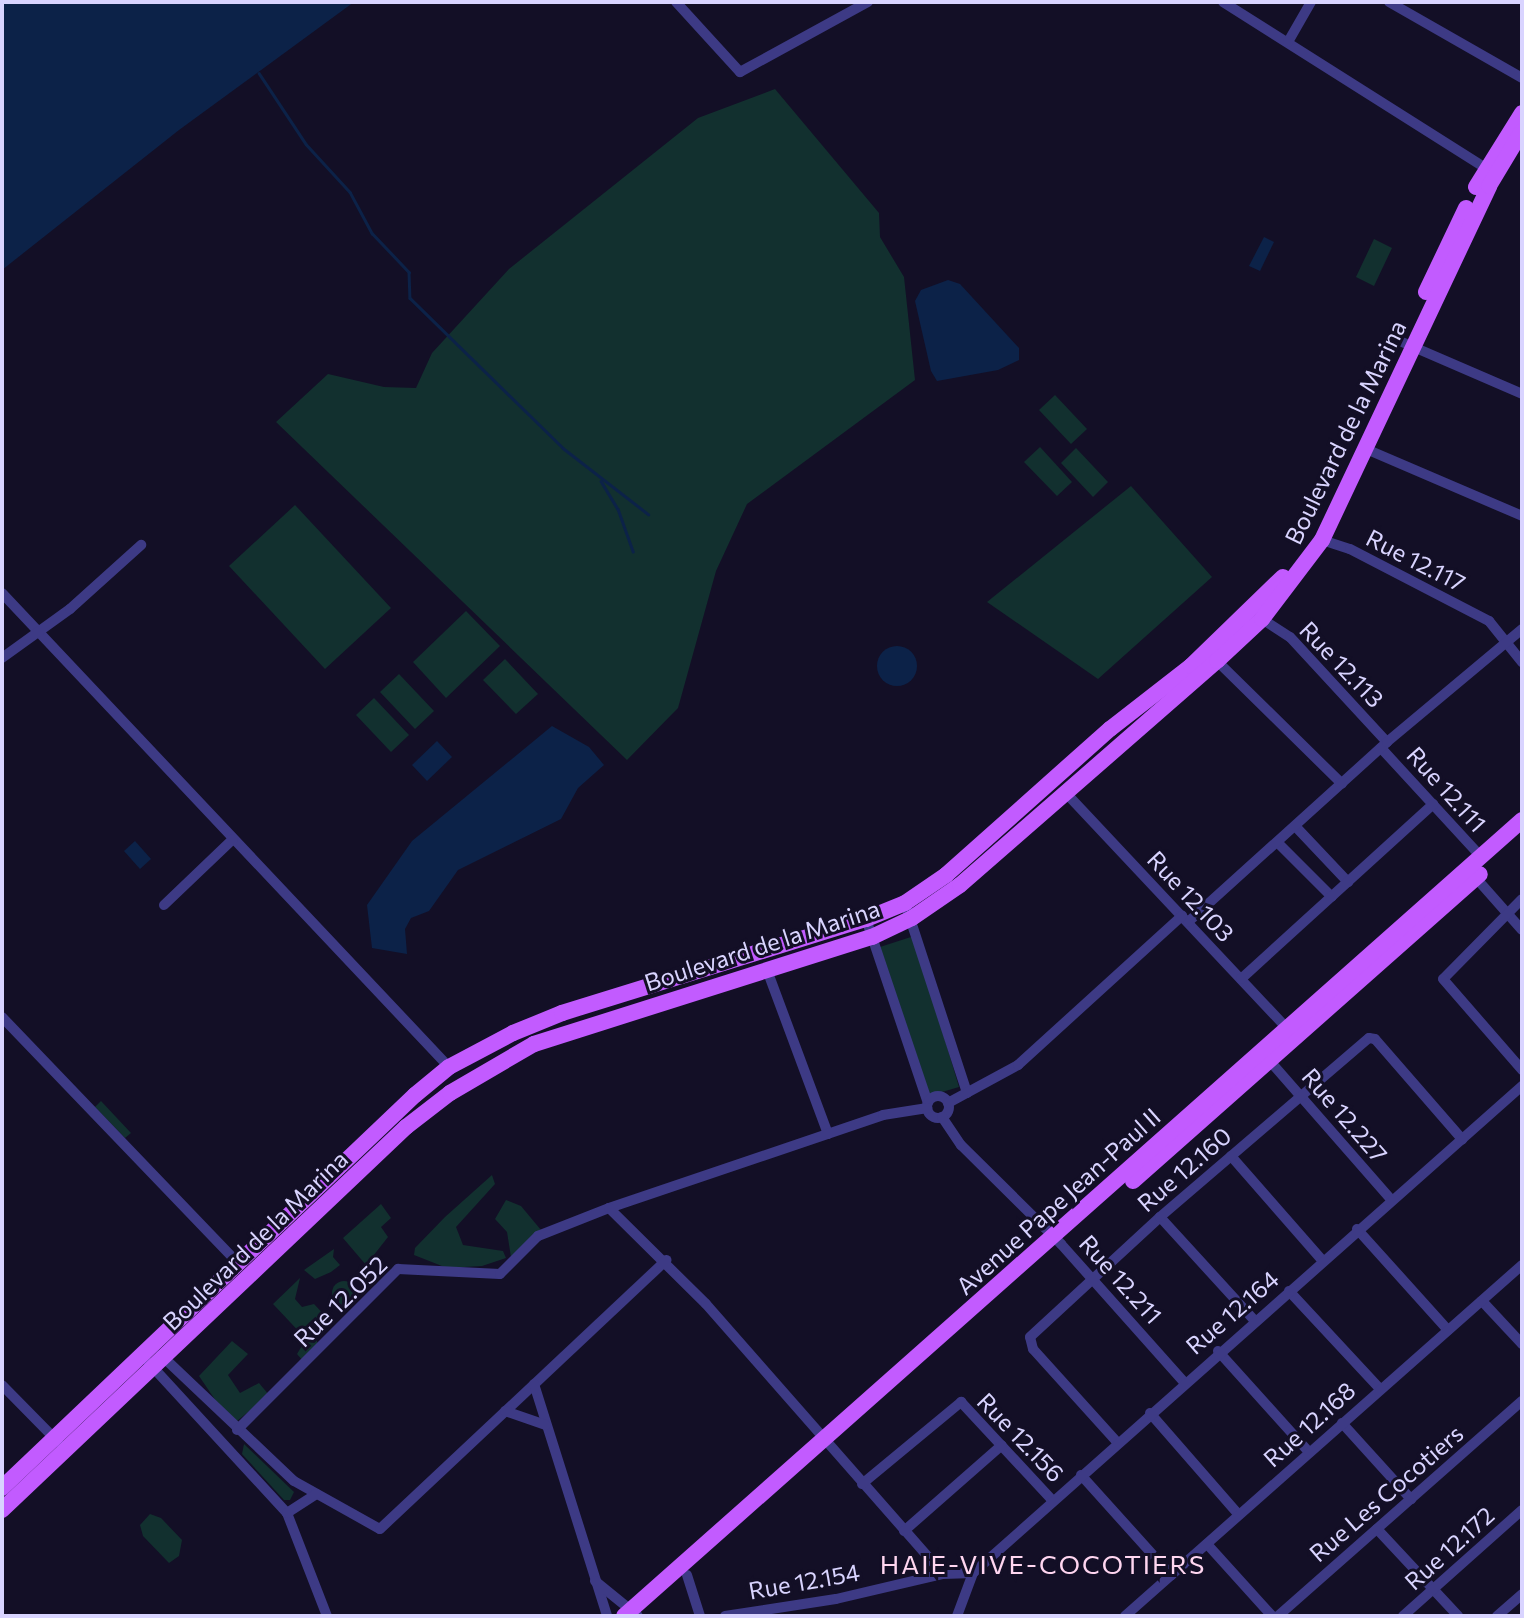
<!DOCTYPE html>
<html>
<head>
<meta charset="utf-8">
<style>
  body { margin:0 }
  #map { position:relative; width:1524px; height:1618px; overflow:hidden; background:#130f26; font-family:Commissioner,sans-serif }
  div>[style] { position:absolute }
  [style*='--x'] { left:calc(var(--x)*1px); top:calc(var(--y)*1px); width:calc(var(--w)*1px); rotate:calc(var(--a)*1deg) }
  .green>* { inset:0; background:#12302f }
  .round { border-radius:50% }
  .water>* { inset:0; background:#0c2248 }
  .stream>* { height:2.5px; margin:-1.25px; padding:0 1.25px; transform-origin:1.25px; border-radius:1.25px; background:#0c2248 }
  .minor>* { height:10px; margin:-5px; padding:0 5px; transform-origin:5px; border-radius:5px; background:#3d3a85 }
  .minor>.ring { margin:-5px; padding:0; box-sizing:content-box; background:none; border:10px solid #3d3a85; border-radius:50% }
  .primary>* { height:16px; margin:-8px; padding:0 8px; transform-origin:8px; border-radius:8px; background:#c25bff }
  span { translate:-50% -50%; white-space:nowrap; text-align:center; line-height:1.15; -webkit-text-stroke:6px #130f26; paint-order:stroke }
  .street-label { font-size:24px; color:#d9d4ff }
  .neighbourhood-label { font-size:26px; color:#ffd6f0; letter-spacing:2px }
  .frame { position:absolute; inset:0; border:4px solid #d9d4ff; pointer-events:none }
</style>
</head>
<body>
<div id="map">
  <div class="green">
    <i style="clip-path:polygon(775px 89px,879px 213px,880px 237px,904px 277px,915px 380px,747px 504px,716px 571px,678px 708px,627px 760px,276px 422px,328px 374px,384px 387px,416px 388px,432px 353px,509px 269px,698px 118px)"></i>
    <i style="clip-path:polygon(1374px 239px,1392px 248px,1374px 286px,1356px 277px)"></i>
    <i style="clip-path:polygon(1055px 395px,1087px 429px,1071px 444px,1039px 410px)"></i>
    <i style="clip-path:polygon(1040px 447px,1072px 482px,1057px 496px,1024px 462px)"></i>
    <i style="clip-path:polygon(1076px 448px,1108px 482px,1093px 497px,1061px 463px)"></i>
    <i style="clip-path:polygon(1131px 486px,1212px 577px,1098px 679px,987px 602px)"></i>
    <i style="clip-path:polygon(295px 505px,391px 608px,325px 669px,229px 566px)"></i>
    <i style="clip-path:polygon(466px 611px,500px 646px,446px 698px,413px 662px)"></i>
    <i style="clip-path:polygon(505px 659px,538px 694px,516px 714px,483px 680px)"></i>
    <i style="clip-path:polygon(399px 674px,434px 711px,415px 729px,380px 692px)"></i>
    <i style="clip-path:polygon(374px 698px,409px 735px,391px 752px,356px 715px)"></i>
    <i style="clip-path:polygon(914px 936px,959px 1087px,925px 1097px,880px 947px)"></i>
    <i style="clip-path:polygon(101px 1101px,131px 1133px,125px 1138px,95px 1107px)"></i>
    <i style="clip-path:polygon(492px 1175px,495px 1184px,456px 1227px,463px 1245px,503px 1251px,506px 1258px,482px 1266px,447px 1268px,414px 1255px,415px 1248px,445px 1217px)"></i>
    <i style="clip-path:polygon(506px 1200px,521px 1206px,541px 1230px,511px 1257px,507px 1232px,495px 1219px)"></i>
    <i style="clip-path:polygon(381px 1204px,391px 1218px,381px 1227px,388px 1237px,366px 1265px,343px 1238px)"></i>
    <i style="clip-path:polygon(334px 1249px,333px 1257px,340px 1265px,331px 1272px,315px 1279px,304px 1270px)"></i>
    <i style="clip-path:polygon(300px 1278px,295px 1299px,302px 1307px,314px 1304px,332px 1323px,316px 1338px,318px 1345px,303px 1361px,297px 1354px,306px 1339px,273px 1304px)"></i>
    <i class="round" style="left:332px;top:1281px;width:24px;height:24px"></i>
    <i style="clip-path:polygon(232px 1341px,248px 1354px,228px 1375px,240px 1393px,259px 1383px,269px 1395px,237px 1421px,216px 1401px,199px 1376px)"></i>
    <i style="clip-path:polygon(244px 1444px,294px 1492px,290px 1500px,284px 1500px,242px 1454px)"></i>
    <i style="clip-path:polygon(150px 1514px,161px 1518px,182px 1540px,179px 1556px,169px 1563px,143px 1536px,140px 1525px)"></i>
  </div>
  <div class="water">
    <i style="clip-path:polygon(2px 2px,354px 2px,179px 130px,2px 270px)"></i>
    <i style="clip-path:polygon(1264px 237px,1274px 242px,1260px 271px,1249px 266px)"></i>
    <i style="clip-path:polygon(948px 280px,960px 284px,1019px 348px,1019px 360px,998px 370px,937px 381px,931px 371px,915px 301px,921px 290px)"></i>
    <i class="round" style="left:877px;top:646px;width:40px;height:40px"></i>
    <i style="clip-path:polygon(552px 726px,589px 747px,604px 765px,578px 788px,561px 819px,458px 870px,429px 911px,411px 918px,405px 929px,407px 954px,372px 948px,367px 905px,412px 841px)"></i>
    <i style="clip-path:polygon(437px 741px,452px 757px,427px 781px,412px 765px)"></i>
    <i style="clip-path:polygon(135px 841px,151px 859px,140px 869px,124px 851px)"></i>
  </div>
  <div class="stream">
    <i style="--x:259;--y:73;--w:85;--a:56.5"></i>
    <i style="--x:306;--y:144;--w:65;--a:47.5"></i>
    <i style="--x:350;--y:192;--w:47;--a:61.8"></i>
    <i style="--x:372;--y:233;--w:54;--a:46.5"></i>
    <i style="--x:409;--y:272;--w:26;--a:88"></i>
    <i style="--x:410;--y:298;--w:214;--a:44.4"></i>
    <i style="--x:563;--y:448;--w:108;--a:37.8"></i>
    <i style="--x:601;--y:481;--w:33;--a:59"></i>
    <i style="--x:618;--y:509;--w:45;--a:70.3"></i>
  </div>
  <div class="minor">
    <i style="--x:676;--y:2;--w:95;--a:47.6"></i>
    <i style="--x:740;--y:72;--w:146;--a:-28.7"></i>
    <i style="--x:1223;--y:2;--w:311;--a:32.3"></i>
    <i style="--x:1389;--y:2;--w:153;--a:29.7"></i>
    <i style="--x:1288;--y:42;--w:46;--a:-60.1"></i>
    <i style="--x:1402;--y:342;--w:131;--a:23.4"></i>
    <i style="--x:1366;--y:449;--w:170;--a:23.2"></i>
    <i style="--x:1322;--y:540;--w:29;--a:18"></i>
    <i style="--x:1350;--y:549;--w:157;--a:27.4"></i>
    <i style="--x:1489;--y:621;--w:53;--a:51.2"></i>
    <i style="--x:2;--y:593;--w:652;--a:46.68"></i>
    <i style="--x:1262;--y:619;--w:33;--a:33"></i>
    <i style="--x:1290;--y:637;--w:143;--a:47.3"></i>
    <i style="--x:2;--y:658;--w:84;--a:-35.8"></i>
    <i style="--x:70;--y:609;--w:96;--a:-42"></i>
    <i style="--x:1217;--y:661;--w:175;--a:44.5"></i>
    <i style="--x:1381;--y:748;--w:149;--a:47.4"></i>
    <i style="--x:1065;--y:792;--w:324;--a:46.8"></i>
    <i style="--x:1296;--y:827;--w:76;--a:46.6"></i>
    <i style="--x:1278;--y:843;--w:76;--a:45"></i>
    <i style="--x:1476;--y:878;--w:69;--a:48.5"></i>
    <i style="--x:1522;--y:899;--w:112;--a:134.6"></i>
    <i style="--x:1443;--y:979;--w:121;--a:49"></i>
    <i style="--x:905;--y:903;--w:200;--a:71.9"></i>
    <i style="--x:164;--y:905;--w:95;--a:-43.7"></i>
    <i style="--x:866;--y:919;--w:194;--a:71.4"></i>
    <i style="--x:1188;--y:922;--w:268;--a:-42.1"></i>
    <i style="--x:1387;--y:742;--w:176;--a:-39.9"></i>
    <i style="--x:767;--y:970;--w:175;--a:69.6"></i>
    <i style="--x:1241;--y:979;--w:260;--a:-42.3"></i>
    <i style="--x:2;--y:1017;--w:341;--a:46.2"></i>
    <i style="--x:1269;--y:1060;--w:184;--a:48.8"></i>
    <i class="ring" style="left:927px;top:1096px;width:12px;height:12px"></i>
    <i style="--x:948;--y:1103;--w:80;--a:-28.5"></i>
    <i style="--x:1018;--y:1065;--w:222;--a:-42.3"></i>
    <i style="--x:942;--y:1117;--w:34;--a:56"></i>
    <i style="--x:961;--y:1145;--w:141;--a:44.7"></i>
    <i style="--x:1061;--y:1244;--w:185;--a:48.3"></i>
    <i style="--x:1231;--y:1156;--w:138;--a:48.8"></i>
    <i style="--x:609;--y:1208;--w:289;--a:-18.7"></i>
    <i style="--x:883;--y:1115;--w:45;--a:-9"></i>
    <i style="--x:1160;--y:1217;--w:139;--a:47.6"></i>
    <i style="--x:1357;--y:1229;--w:136;--a:48"></i>
    <i style="--x:1289;--y:1291;--w:134;--a:47.1"></i>
    <i style="--x:1482;--y:1301;--w:59;--a:47.1"></i>
    <i style="--x:1218;--y:1351;--w:136;--a:48"></i>
    <i style="--x:161;--y:1355;--w:183;--a:43.5"></i>
    <i style="--x:294;--y:1481;--w:98;--a:29.2"></i>
    <i style="--x:380;--y:1529;--w:393;--a:-43.2"></i>
    <i style="--x:149;--y:1363;--w:204;--a:47.4"></i>
    <i style="--x:287;--y:1513;--w:110;--a:68.8"></i>
    <i style="--x:534;--y:1384;--w:243;--a:72.5"></i>
    <i style="--x:2;--y:1385;--w:80;--a:45.5"></i>
    <i style="--x:505;--y:1411;--w:43;--a:18.9"></i>
    <i style="--x:1150;--y:1413;--w:135;--a:48.9"></i>
    <i style="--x:1342;--y:1423;--w:103;--a:47.8"></i>
    <i style="--x:237;--y:1430;--w:228;--a:-45"></i>
    <i style="--x:398;--y:1269;--w:102;--a:2.8"></i>
    <i style="--x:500;--y:1274;--w:54;--a:-45"></i>
    <i style="--x:538;--y:1236;--w:76;--a:-21.5"></i>
    <i style="--x:609;--y:1208;--w:136;--a:44.7"></i>
    <i style="--x:706;--y:1304;--w:359;--a:48.7"></i>
    <i style="--x:1117;--y:1442;--w:125;--a:-132.1"></i>
    <i style="--x:1033;--y:1349;--w:12;--a:-104"></i>
    <i style="--x:1030;--y:1337;--w:177;--a:-42.7"></i>
    <i style="--x:1160;--y:1217;--w:275;--a:-40.6"></i>
    <i style="--x:1369;--y:1038;--w:6;--a:9"></i>
    <i style="--x:1375;--y:1039;--w:133;--a:49"></i>
    <i style="--x:1081;--y:1475;--w:135;--a:48"></i>
    <i style="--x:862;--y:1484;--w:129;--a:-39.6"></i>
    <i style="--x:961;--y:1402;--w:135;--a:47.1"></i>
    <i style="--x:287;--y:1513;--w:35;--a:-33"></i>
    <i style="--x:1377;--y:1529;--w:119;--a:47"></i>
    <i style="--x:904;--y:1531;--w:130;--a:-41.3"></i>
    <i style="--x:1207;--y:1544;--w:97;--a:47.9"></i>
    <i style="--x:687;--y:1575;--w:43;--a:72.4"></i>
    <i style="--x:595;--y:1581;--w:55;--a:39.1"></i>
    <i style="--x:725;--y:1616;--w:112;--a:-8.7"></i>
    <i style="--x:836;--y:1599;--w:110;--a:-13.2"></i>
    <i style="--x:943;--y:1574;--w:30;--a:-2"></i>
    <i style="--x:957;--y:1616;--w:46;--a:-69.6"></i>
    <i style="--x:973;--y:1573;--w:734;--a:-41.58"></i>
    <i style="--x:1125;--y:1616;--w:530;--a:-41.48"></i>
    <i style="--x:1278;--y:1616;--w:325;--a:-41.4"></i>
    <i style="--x:1403;--y:1616;--w:159;--a:-41.7"></i>
    <i style="--x:1497;--y:1616;--w:33;--a:-41"></i>
  </div>
  <div class="primary">
    <i style="--x:1476;--y:187;--w:87;--a:-58.1"></i>
    <i style="--x:1426;--y:292;--w:93;--a:-64.5"></i>
    <i style="--x:1133;--y:1181;--w:463;--a:-41.5"></i>
    <i style="--x:2;--y:1488;--w:570;--a:-43.58"></i>
    <i style="--x:415;--y:1095;--w:44;--a:-39.5"></i>
    <i style="--x:449;--y:1067;--w:72;--a:-28"></i>
    <i style="--x:513;--y:1033;--w:53;--a:-22.2"></i>
    <i style="--x:562;--y:1013;--w:318;--a:-17.2"></i>
    <i style="--x:866;--y:919;--w:42;--a:-22.3"></i>
    <i style="--x:905;--y:903;--w:50;--a:-34.3"></i>
    <i style="--x:946;--y:875;--w:220;--a:-41.7"></i>
    <i style="--x:1110;--y:729;--w:103;--a:-37.9"></i>
    <i style="--x:1191;--y:666;--w:128;--a:-44.1"></i>
    <i style="--x:2;--y:1510;--w:557;--a:-43.47"></i>
    <i style="--x:406;--y:1127;--w:56;--a:-37.7"></i>
    <i style="--x:450;--y:1093;--w:97;--a:-30.3"></i>
    <i style="--x:534;--y:1044;--w:355;--a:-17.6"></i>
    <i style="--x:872;--y:937;--w:44;--a:-25.4"></i>
    <i style="--x:912;--y:918;--w:58;--a:-34.5"></i>
    <i style="--x:960;--y:885;--w:341;--a:-41.1"></i>
    <i style="--x:1217;--y:661;--w:62;--a:-43"></i>
    <i style="--x:1262;--y:619;--w:99;--a:-52.8"></i>
    <i style="--x:1322;--y:540;--w:391;--a:-64.7"></i>
    <i style="--x:1489;--y:186;--w:64;--a:-59"></i>
    <i style="--x:624;--y:1616;--w:1200;--a:-41.55"></i>
  </div>
  <div class="street-label">
    <span style="left:1345px;top:432px;rotate:-64deg">Boulevard de la Marina</span>
    <span style="left:1416px;top:560px;rotate:27deg">Rue 12.117</span>
    <span style="left:1342px;top:664px;rotate:46deg">Rue 12.113</span>
    <span style="left:1447px;top:789px;rotate:48deg">Rue 12.111</span>
    <span style="left:1191px;top:896px;rotate:47deg">Rue 12.103</span>
    <span style="left:762px;top:945px;rotate:-18deg">Boulevard de la Marina</span>
    <span style="left:1345px;top:1115px;rotate:49deg">Rue 12.227</span>
    <span style="left:1184px;top:1169px;rotate:-41deg">Rue 12.160</span>
    <span style="left:1058px;top:1201px;rotate:-42deg">Avenue Pape Jean-Paul II</span>
    <span style="left:255px;top:1240px;rotate:-44deg">Boulevard de la Marina</span>
    <span style="left:1121px;top:1279px;rotate:48deg">Rue 12.211</span>
    <span style="left:340px;top:1301px;rotate:-44deg">Rue 12.052</span>
    <span style="left:1232px;top:1312px;rotate:-41deg">Rue 12.164</span>
    <span style="left:1309px;top:1424px;rotate:-42deg">Rue 12.168</span>
    <span style="left:1021px;top:1437px;rotate:46deg">Rue 12.156</span>
    <span style="left:1386px;top:1493px;rotate:-41deg">Rue Les Cocotiers</span>
    <span style="left:1449px;top:1548px;rotate:-42deg">Rue 12.172</span>
    <span style="left:804px;top:1581px;rotate:-10deg">Rue 12.154</span>
  </div>
  <div class="neighbourhood-label">
    <span style="left:1043px;top:1564px">HAIE-VIVE-COCOTIERS</span>
  </div>
  <div class="frame"></div>
</div>
</body>
</html>
